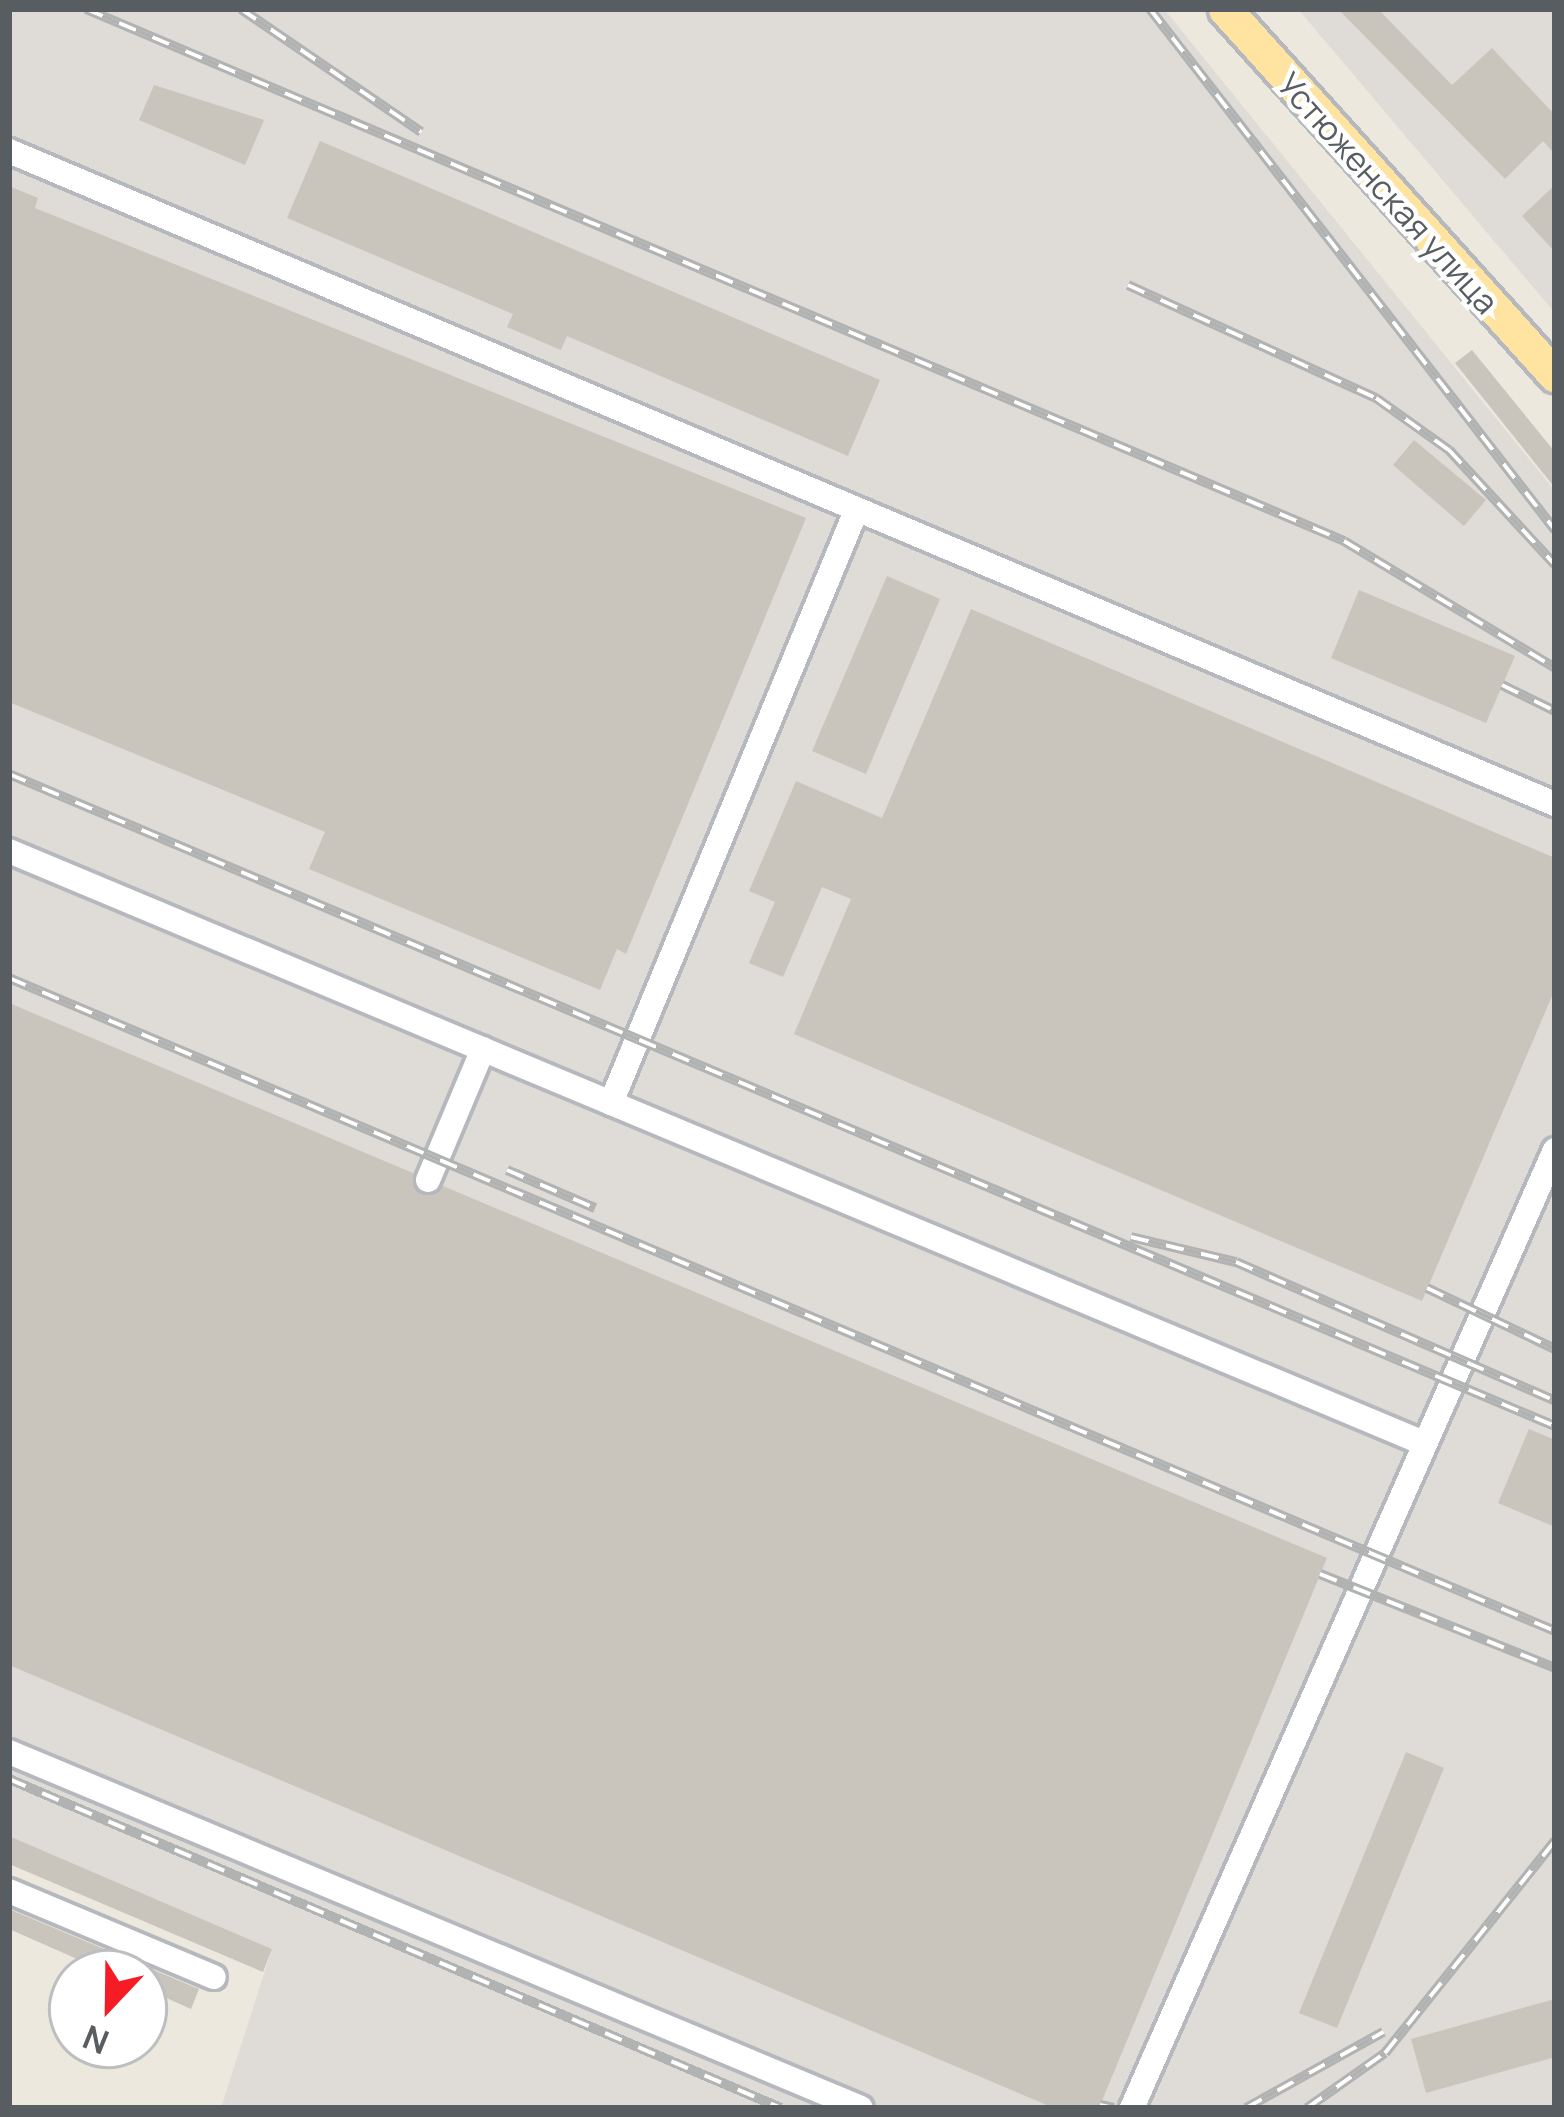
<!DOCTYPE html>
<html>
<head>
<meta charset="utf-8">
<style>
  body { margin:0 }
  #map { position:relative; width:1564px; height:2117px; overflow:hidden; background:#ece8de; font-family:Manrope,sans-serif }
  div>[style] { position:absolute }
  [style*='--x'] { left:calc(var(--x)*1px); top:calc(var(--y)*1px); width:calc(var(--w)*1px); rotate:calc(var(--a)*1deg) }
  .industrial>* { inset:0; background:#dfdbd6 }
  .building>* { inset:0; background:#c9c5bd }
  .roads { filter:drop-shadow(3px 0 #b5b8bd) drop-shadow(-3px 0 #b5b8bd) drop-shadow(0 3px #b5b8bd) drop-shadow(0 -3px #b5b8bd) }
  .minor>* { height:24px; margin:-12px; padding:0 12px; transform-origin:12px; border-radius:12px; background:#fff }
  .major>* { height:33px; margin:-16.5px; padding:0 16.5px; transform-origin:16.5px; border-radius:16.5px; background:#ffe4a1 }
  .rail>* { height:10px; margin-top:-5px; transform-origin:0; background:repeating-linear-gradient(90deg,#fff 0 18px,#b1b2b2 0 36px); box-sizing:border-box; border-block:3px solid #b1b2b2 }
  span { translate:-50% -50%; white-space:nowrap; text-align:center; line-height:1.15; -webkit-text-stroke:9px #fff; paint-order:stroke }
  .street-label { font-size:33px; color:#585d61 }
  .frame { position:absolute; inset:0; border:12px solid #585d61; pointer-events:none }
  .north { position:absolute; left:48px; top:1949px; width:120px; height:120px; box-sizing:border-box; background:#fff; border:3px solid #bcbec0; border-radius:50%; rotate:202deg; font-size:33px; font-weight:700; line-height:48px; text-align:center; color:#585d61 }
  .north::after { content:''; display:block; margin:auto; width:42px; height:54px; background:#f51c25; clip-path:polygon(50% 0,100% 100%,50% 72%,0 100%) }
</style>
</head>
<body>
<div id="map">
  <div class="industrial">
    <i style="clip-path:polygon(9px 9px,1164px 9px,1555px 491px,1555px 2108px,221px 2108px,272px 1949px,9px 1836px)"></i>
    <i style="clip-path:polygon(1298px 9px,1555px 9px,1555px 313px)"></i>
  </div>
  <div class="building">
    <i style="clip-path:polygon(1338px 9px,1378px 9px,1452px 85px,1492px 48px,1555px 115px,1555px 154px,1543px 141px,1505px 179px)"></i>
    <i style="clip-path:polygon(154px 85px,264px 120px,245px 165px,139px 120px)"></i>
    <i style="clip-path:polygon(320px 141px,880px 380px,848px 456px,567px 336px,561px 350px,507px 327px,513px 314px,287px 218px)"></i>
    <i style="clip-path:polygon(1555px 185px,1555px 252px,1522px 216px)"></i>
    <i style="clip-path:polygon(9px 186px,38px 198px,35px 208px,806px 518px,626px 954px,617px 949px,600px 990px,309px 869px,325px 832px,9px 702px)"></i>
    <i style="clip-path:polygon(1472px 350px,1555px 452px,1555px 488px,1455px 363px)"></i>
    <i style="clip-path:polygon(1414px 440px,1486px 500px,1464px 526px,1393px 465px)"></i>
    <i style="clip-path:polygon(887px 576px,940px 599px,866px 774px,812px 751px)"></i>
    <i style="clip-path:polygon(1359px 590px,1515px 656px,1486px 723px,1331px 658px)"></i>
    <i style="clip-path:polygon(971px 609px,1555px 858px,1555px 989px,1422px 1301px,794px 1034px,851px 899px,822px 887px,783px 977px,749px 963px,775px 902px,749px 891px,796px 781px,882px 818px)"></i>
    <i style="clip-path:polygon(9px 1003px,413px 1173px,421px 1195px,443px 1186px,1327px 1558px,1099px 2108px,1054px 2108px,9px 1665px)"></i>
    <i style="clip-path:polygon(1529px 1429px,1555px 1440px,1555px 1527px,1498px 1503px)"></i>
    <i style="clip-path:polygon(1406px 1752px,1444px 1768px,1337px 2028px,1299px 2013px)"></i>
    <i style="clip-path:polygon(9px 1836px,272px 1949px,263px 1972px,9px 1864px)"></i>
    <i style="clip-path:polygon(9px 1909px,199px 1989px,191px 2009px,144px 1988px,144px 1973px,109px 1973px,9px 1929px)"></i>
    <i style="clip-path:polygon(1555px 1999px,1555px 2057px,1426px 2093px,1411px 2039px)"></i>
  </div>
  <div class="roads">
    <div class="minor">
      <i style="--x:9;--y:151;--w:1678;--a:22.9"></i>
      <i style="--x:9;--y:851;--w:1531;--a:22.71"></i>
      <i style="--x:611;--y:1103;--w:641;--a:-67.52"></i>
      <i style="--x:428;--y:1180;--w:142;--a:-67.2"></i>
      <i style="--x:9;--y:1752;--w:923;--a:22.68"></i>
      <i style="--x:9;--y:1891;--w:222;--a:22.8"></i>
      <i style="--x:1132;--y:2108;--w:1047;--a:-66.18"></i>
    </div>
    <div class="major">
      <i style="--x:1225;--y:9;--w:493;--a:48"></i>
    </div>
  </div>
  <div class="rail">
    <i style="--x:86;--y:9;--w:1366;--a:22.92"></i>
    <i style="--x:1344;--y:541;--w:246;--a:31"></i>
    <i style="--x:241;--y:9;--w:218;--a:34.3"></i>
    <i style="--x:1150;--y:9;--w:660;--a:52.14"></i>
    <i style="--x:1128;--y:285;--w:273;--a:24.5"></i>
    <i style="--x:1376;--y:398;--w:90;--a:35.5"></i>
    <i style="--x:1449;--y:450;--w:156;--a:47.3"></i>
    <i style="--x:1502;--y:685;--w:59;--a:26.1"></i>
    <i style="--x:9;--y:774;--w:1678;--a:22.87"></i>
    <i style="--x:9;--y:978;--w:1678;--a:22.9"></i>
    <i style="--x:507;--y:1170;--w:96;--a:23.4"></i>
    <i style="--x:1131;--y:1237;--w:108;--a:13.4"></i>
    <i style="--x:1236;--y:1262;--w:348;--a:23.5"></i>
    <i style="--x:1427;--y:1288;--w:142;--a:25.5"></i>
    <i style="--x:1320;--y:1574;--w:253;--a:21.8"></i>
    <i style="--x:9;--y:1779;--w:839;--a:23.08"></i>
    <i style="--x:1100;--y:2105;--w:14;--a:12"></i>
    <i style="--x:1246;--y:2108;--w:157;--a:-29"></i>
    <i style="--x:1307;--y:2108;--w:95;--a:-35.2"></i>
    <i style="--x:1385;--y:2053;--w:272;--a:-51.3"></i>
  </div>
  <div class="street-label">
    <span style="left:1388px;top:193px;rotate:48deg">Устюженская улица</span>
  </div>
  <div class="frame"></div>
  <div class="north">N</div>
</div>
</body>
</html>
